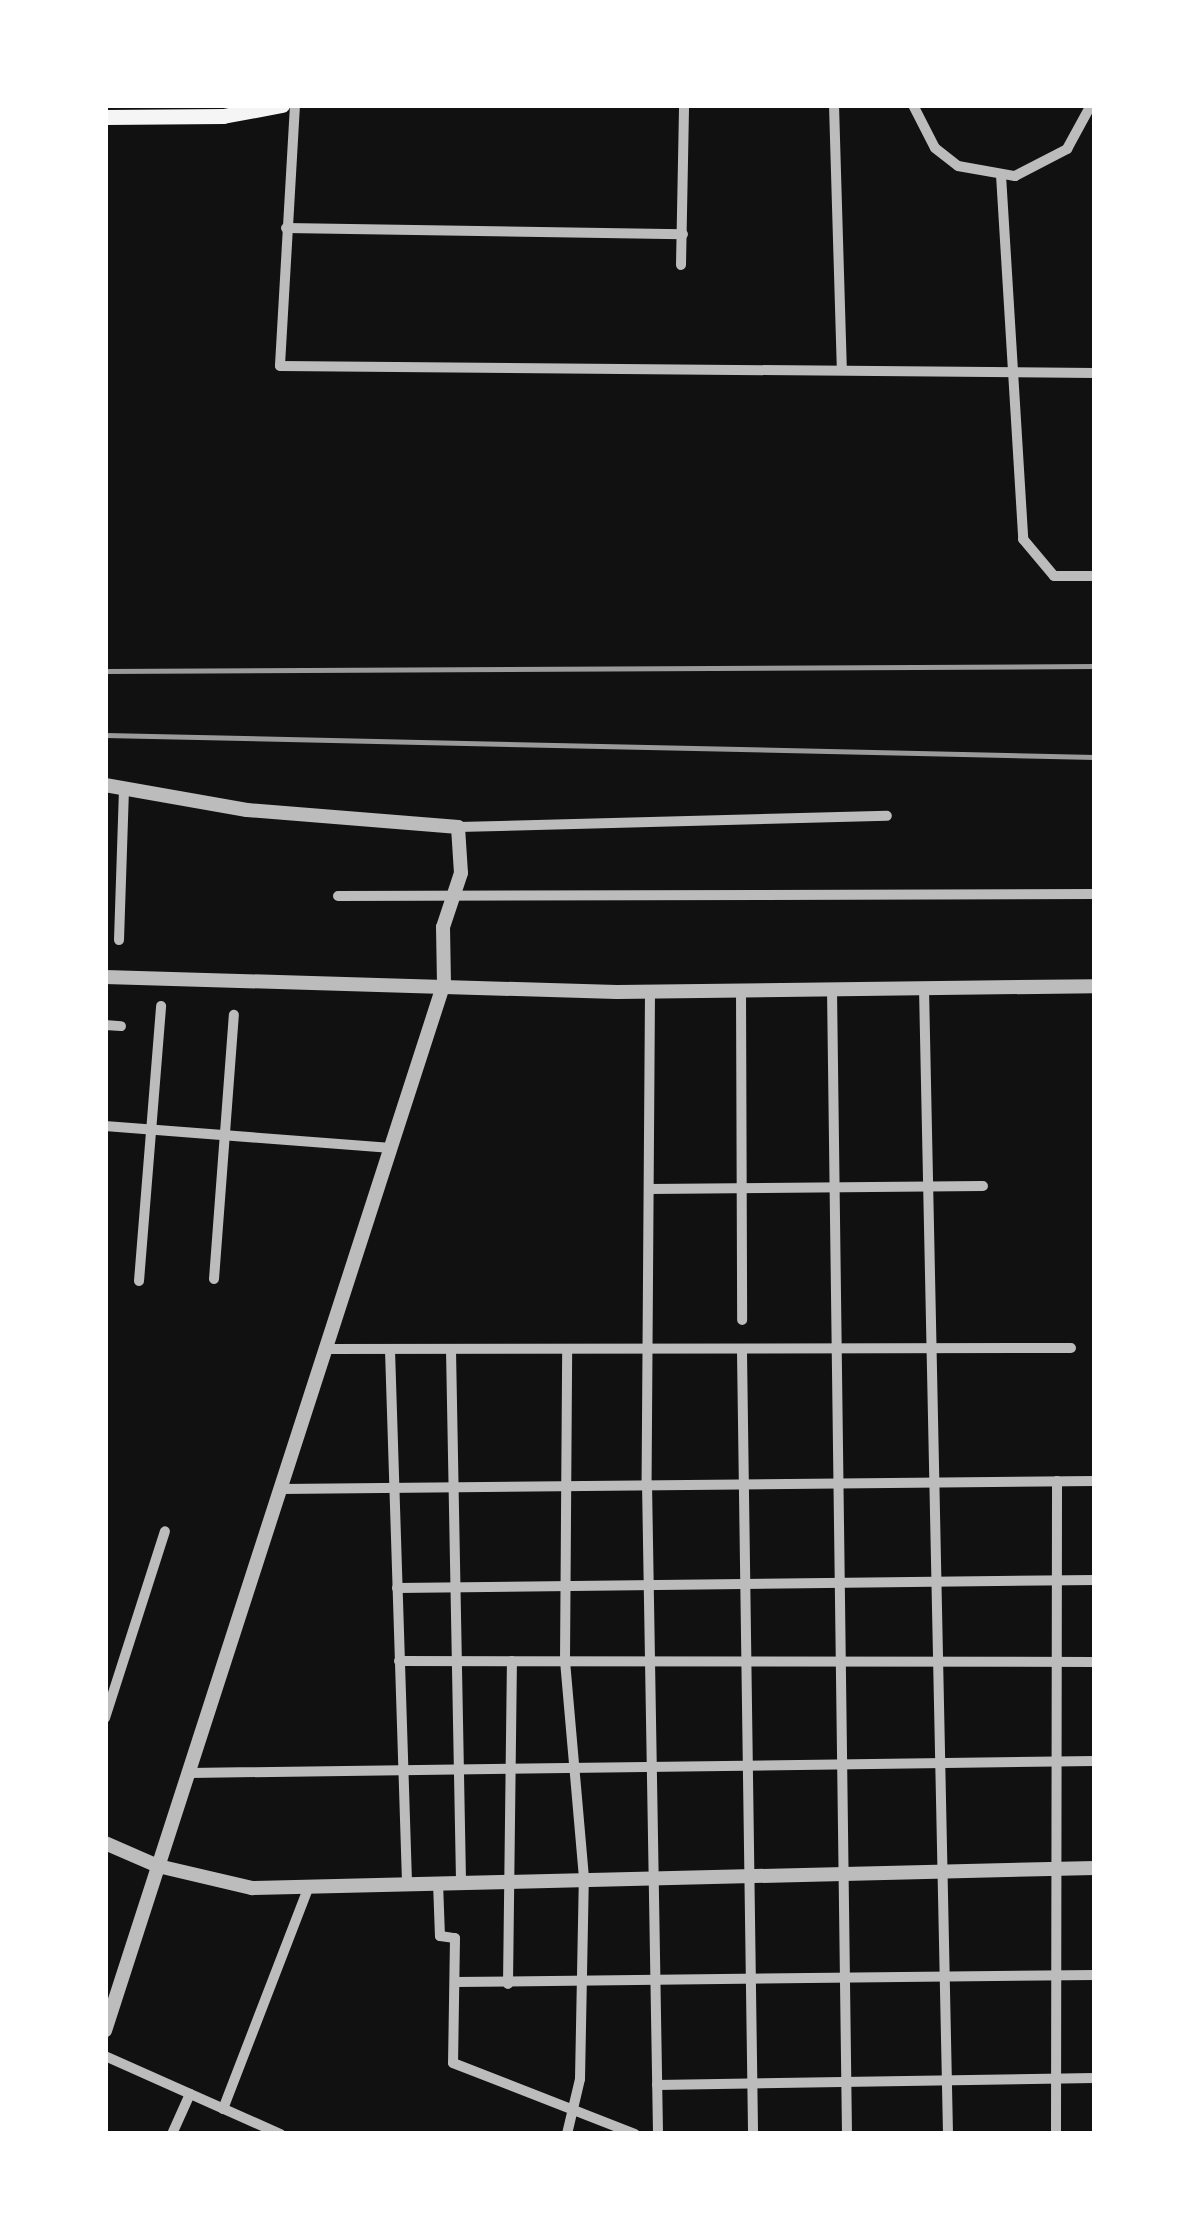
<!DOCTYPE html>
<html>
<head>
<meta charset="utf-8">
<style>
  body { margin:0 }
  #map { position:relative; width:1200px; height:2239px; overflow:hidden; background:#111; font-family:"Archivo Narrow",sans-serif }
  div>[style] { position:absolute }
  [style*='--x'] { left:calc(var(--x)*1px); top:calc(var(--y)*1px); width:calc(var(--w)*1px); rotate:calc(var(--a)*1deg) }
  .minor>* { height:10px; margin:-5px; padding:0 5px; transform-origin:5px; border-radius:5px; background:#bcbcbc }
  .tertiary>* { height:14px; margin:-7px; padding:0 7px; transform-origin:7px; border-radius:7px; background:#bcbcbc }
  .secondary>* { height:15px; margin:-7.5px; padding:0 7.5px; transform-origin:7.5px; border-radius:7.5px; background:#f5f5f5 }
  .rail>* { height:4.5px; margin:-2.25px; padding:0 2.25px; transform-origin:2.25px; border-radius:2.25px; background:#9a9a9a }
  span { translate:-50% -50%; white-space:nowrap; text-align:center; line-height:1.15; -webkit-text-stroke:10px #fff; paint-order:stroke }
  .frame { position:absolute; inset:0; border:108px solid #fff; pointer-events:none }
</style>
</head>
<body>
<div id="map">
  <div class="minor">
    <i style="--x:295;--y:105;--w:261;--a:93.3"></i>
    <i style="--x:280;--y:366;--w:815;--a:0.49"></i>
    <i style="--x:834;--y:105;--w:265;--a:88.3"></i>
    <i style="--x:913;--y:105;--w:48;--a:62.9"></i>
    <i style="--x:935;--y:148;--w:29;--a:38"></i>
    <i style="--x:958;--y:166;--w:58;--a:10"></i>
    <i style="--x:1015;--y:176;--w:59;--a:-27.4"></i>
    <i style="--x:1067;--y:149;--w:50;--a:-61.4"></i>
    <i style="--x:1001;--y:175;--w:365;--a:86.5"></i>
    <i style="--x:1023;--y:539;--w:48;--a:50"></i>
    <i style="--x:1054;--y:576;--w:41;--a:0"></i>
    <i style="--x:286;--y:228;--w:397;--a:0.9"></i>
    <i style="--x:681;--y:265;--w:160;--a:-88.9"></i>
    <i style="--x:458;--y:827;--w:429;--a:-1.5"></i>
    <i style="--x:338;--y:896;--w:757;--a:-0.15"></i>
    <i style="--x:119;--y:940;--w:153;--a:-88.1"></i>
    <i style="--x:924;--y:988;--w:1146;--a:88.8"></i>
    <i style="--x:832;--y:989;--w:1145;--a:89.25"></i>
    <i style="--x:741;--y:990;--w:330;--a:89.8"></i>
    <i style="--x:650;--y:992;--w:491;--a:90.4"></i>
    <i style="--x:647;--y:1483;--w:651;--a:89.03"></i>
    <i style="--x:105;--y:1025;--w:16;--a:4"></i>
    <i style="--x:105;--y:1126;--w:284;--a:4.4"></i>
    <i style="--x:649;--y:1189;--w:334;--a:-0.5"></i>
    <i style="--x:214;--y:1279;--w:265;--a:-85.7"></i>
    <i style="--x:139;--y:1281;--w:276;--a:-85.4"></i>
    <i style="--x:324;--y:1349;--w:747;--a:-0.08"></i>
    <i style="--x:390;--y:1350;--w:533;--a:88.17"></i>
    <i style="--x:451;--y:1350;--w:532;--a:88.92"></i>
    <i style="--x:742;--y:1352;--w:782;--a:89.19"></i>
    <i style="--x:281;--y:1489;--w:814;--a:-0.56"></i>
    <i style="--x:397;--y:1588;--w:698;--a:-0.66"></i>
    <i style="--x:399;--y:1661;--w:696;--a:0.08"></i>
    <i style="--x:105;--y:1718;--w:196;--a:-72.2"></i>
    <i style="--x:190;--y:1773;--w:905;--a:-0.76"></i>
    <i style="--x:438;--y:1882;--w:54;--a:87.9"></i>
    <i style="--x:440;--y:1936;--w:15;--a:8"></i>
    <i style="--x:455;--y:1938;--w:125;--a:90.9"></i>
    <i style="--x:453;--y:2063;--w:195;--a:21.3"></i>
    <i style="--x:455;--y:1982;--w:640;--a:-0.63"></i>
    <i style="--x:508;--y:1984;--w:323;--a:-89.3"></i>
    <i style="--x:105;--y:2056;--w:192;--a:24"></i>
    <i style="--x:657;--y:2085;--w:438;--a:-0.9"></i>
    <i style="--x:223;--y:2109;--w:239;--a:-68.9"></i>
    <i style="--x:172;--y:2134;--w:44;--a:-65.8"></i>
    <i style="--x:567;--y:2134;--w:57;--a:-76.7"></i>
    <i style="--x:580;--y:2079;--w:201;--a:-88.9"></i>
    <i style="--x:584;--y:1878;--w:218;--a:-95"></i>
    <i style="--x:565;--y:1661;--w:310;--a:-89.6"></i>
    <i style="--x:1056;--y:2134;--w:653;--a:-89.91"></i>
  </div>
  <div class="tertiary">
    <i style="--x:105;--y:785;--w:144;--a:10"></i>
    <i style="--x:247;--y:810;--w:212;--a:4.6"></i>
    <i style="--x:458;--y:827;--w:46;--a:86.3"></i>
    <i style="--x:461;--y:873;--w:57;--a:108.4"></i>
    <i style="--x:443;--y:927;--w:56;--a:89"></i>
    <i style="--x:444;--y:983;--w:1101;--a:107.93"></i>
    <i style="--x:105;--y:977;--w:512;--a:1.68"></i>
    <i style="--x:617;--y:992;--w:478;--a:-0.7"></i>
    <i style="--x:105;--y:1843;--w:58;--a:23.5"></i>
    <i style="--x:158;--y:1866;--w:97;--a:13.2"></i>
    <i style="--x:252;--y:1888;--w:843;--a:-1.36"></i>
  </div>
  <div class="secondary">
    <i style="--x:105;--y:117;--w:118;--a:-0.5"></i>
    <i style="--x:223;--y:116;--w:60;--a:-10.6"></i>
  </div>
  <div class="rail">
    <i style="--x:105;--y:671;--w:990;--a:-0.29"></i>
    <i style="--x:105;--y:735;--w:990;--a:1.27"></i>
  </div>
  <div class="frame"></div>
</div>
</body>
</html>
